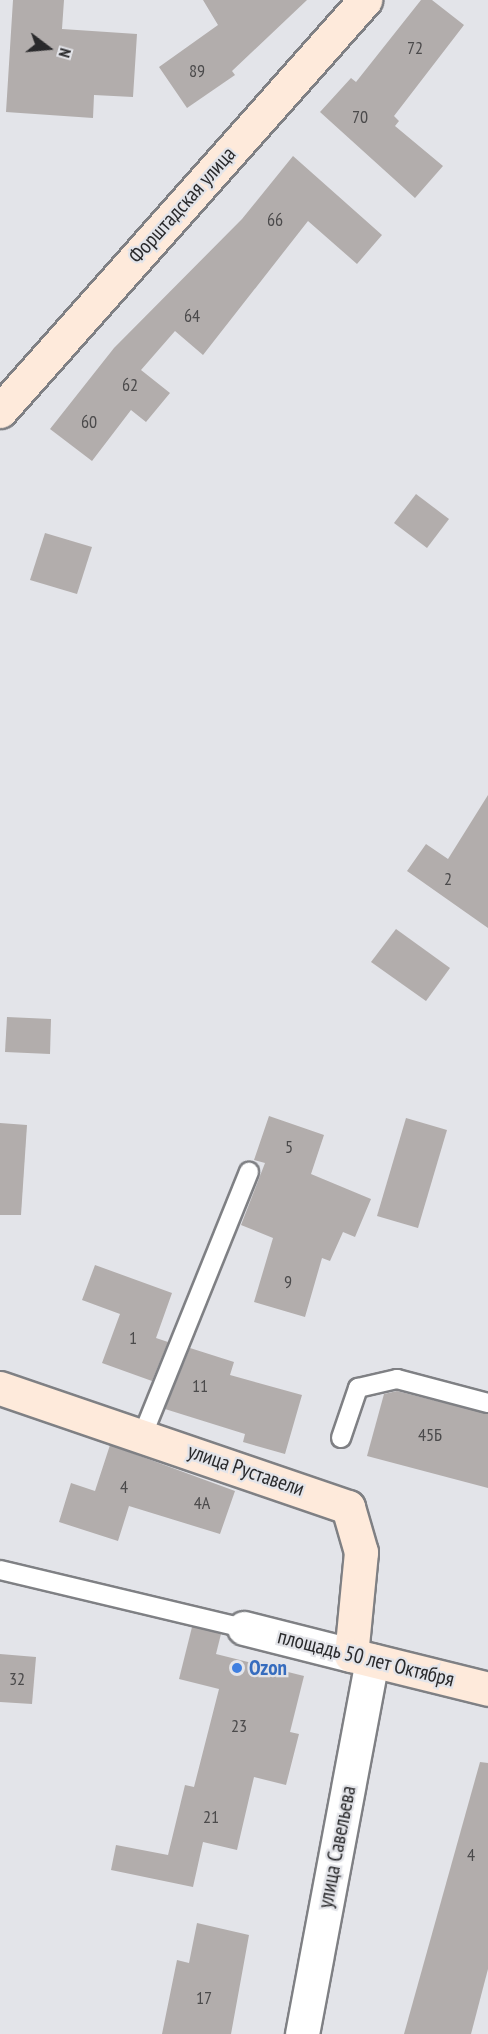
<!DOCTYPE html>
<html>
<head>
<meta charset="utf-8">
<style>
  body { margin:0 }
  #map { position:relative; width:488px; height:2034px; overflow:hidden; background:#e3e4e9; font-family:"PT Sans Narrow",sans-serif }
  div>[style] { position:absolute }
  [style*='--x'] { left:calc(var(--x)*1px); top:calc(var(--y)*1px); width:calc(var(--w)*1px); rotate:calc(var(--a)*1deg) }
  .building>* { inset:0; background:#b2adac }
  .roads { filter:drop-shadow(2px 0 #7f8084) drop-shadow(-2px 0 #7f8084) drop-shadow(0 2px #7f8084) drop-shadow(0 -2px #7f8084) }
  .lane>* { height:18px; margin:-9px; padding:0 9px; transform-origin:9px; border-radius:9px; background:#fff }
  .street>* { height:33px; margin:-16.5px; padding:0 16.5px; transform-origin:16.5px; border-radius:16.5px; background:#fff }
  .secondary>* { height:33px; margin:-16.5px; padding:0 16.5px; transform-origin:16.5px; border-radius:16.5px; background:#feeadb }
  .dots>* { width:16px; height:16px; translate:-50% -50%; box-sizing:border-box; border:3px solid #e3e4e9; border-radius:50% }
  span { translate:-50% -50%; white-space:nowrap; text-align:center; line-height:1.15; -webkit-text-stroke:4.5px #e3e4e9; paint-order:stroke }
  .number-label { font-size:18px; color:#4b4a4b }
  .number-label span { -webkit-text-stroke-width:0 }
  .street-label { font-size:21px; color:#29292b }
  .shop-label { font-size:21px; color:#366cbe; font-weight:700 }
  .left { translate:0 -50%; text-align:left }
  .north { position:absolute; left:18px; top:18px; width:60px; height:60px; -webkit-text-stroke:4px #e3e4e9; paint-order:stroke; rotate:106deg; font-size:16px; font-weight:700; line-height:24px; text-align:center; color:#29292b }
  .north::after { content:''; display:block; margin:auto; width:21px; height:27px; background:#29292b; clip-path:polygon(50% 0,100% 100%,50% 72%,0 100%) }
</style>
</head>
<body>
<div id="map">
  <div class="building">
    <i style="clip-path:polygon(13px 0,64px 0,62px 29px,137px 34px,133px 97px,94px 95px,93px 118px,6px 112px)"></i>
    <i style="clip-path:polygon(203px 0,307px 0,232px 71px,235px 75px,187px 108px,159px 67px,218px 25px)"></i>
    <i style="clip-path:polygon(421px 0,432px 0,464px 25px,394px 116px,399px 121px,395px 126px,443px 166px,415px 198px,320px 112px,351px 78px,356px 82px)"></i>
    <i style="clip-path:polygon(293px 156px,382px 235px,357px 264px,308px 221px,203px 355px,175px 331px,141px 370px,170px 393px,146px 422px,131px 410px,92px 461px,50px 429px,114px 348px,242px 219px)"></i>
    <i style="clip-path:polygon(416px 494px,449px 519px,427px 548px,394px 523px)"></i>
    <i style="clip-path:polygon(45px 533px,92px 547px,77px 594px,30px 580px)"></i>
    <i style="clip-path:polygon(488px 795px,488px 928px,407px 871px,426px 844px,448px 859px)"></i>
    <i style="clip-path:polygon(396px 929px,450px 968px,426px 1001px,371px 962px)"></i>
    <i style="clip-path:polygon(7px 1017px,51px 1019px,50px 1054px,5px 1052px)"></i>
    <i style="clip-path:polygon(269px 1116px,324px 1135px,311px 1174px,371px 1199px,355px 1237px,343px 1232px,330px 1261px,322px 1258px,305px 1317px,254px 1302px,273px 1238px,241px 1225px,265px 1163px,254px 1160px)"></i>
    <i style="clip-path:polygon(406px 1118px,447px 1130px,418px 1228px,377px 1216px)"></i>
    <i style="clip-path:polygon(0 1123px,27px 1125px,21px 1215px,0 1215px)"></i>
    <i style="clip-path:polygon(95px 1265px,172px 1293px,156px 1338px,168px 1342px,152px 1381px,102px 1363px,120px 1314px,82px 1300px)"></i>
    <i style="clip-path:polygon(190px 1348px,234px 1362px,230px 1375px,302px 1395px,285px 1454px,243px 1442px,245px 1434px,165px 1409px)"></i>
    <i style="clip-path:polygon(397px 1391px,488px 1414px,488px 1488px,367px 1456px,384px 1394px)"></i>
    <i style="clip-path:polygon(110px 1445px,235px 1491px,220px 1534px,129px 1506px,118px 1541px,59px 1522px,71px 1483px,95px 1491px)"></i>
    <i style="clip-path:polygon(192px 1627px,221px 1634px,216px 1654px,304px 1676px,290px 1732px,299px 1734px,286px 1785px,254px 1777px,237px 1850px,203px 1842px,193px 1887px,111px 1870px,116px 1845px,168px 1855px,185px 1785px,194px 1787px,219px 1689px,179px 1679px)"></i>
    <i style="clip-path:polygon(0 1654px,36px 1657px,32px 1704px,0 1702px)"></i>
    <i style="clip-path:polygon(480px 1762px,488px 1763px,488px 1969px,471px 2034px,404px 2034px)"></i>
    <i style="clip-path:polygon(197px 1923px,249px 1935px,231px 2034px,162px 2034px,177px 1960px,189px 1963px)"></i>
  </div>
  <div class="roads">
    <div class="lane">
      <i style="--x:143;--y:1434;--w:283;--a:-68"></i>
      <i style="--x:341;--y:1438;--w:53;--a:-71.2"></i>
      <i style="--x:358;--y:1388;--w:40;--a:-13"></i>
      <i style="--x:397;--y:1379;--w:94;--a:14.8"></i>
      <i style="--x:0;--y:1570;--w:251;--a:13.4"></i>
    </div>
    <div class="street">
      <i style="--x:244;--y:1628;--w:110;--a:14.2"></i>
      <i style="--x:302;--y:2034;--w:380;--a:-79.4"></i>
    </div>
    <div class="secondary">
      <i style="--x:0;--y:411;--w:550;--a:-48.39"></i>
      <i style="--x:0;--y:1388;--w:368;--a:18.9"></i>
      <i style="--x:348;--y:1507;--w:47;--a:73.9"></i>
      <i style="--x:361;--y:1552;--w:103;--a:95.5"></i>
      <i style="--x:351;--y:1655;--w:141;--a:13.9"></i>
    </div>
  </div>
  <div class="dots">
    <i style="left:237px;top:1668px;background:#3f7fe0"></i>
  </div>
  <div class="number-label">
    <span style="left:415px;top:48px">72</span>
    <span style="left:197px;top:71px">89</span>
    <span style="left:360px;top:117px">70</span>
    <span style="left:275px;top:220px">66</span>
    <span style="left:192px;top:316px">64</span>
    <span style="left:130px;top:385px">62</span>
    <span style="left:89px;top:422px">60</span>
    <span style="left:448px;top:879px">2</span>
    <span style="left:289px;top:1147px">5</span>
    <span style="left:288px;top:1282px">9</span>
    <span style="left:133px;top:1338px">1</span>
    <span style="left:200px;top:1386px">11</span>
    <span style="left:430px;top:1435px">45Б</span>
    <span style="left:124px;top:1487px">4</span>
    <span style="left:202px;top:1503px">4А</span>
    <span style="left:17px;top:1679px">32</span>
    <span style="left:239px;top:1726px">23</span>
    <span style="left:211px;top:1817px">21</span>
    <span style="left:471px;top:1855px">4</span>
    <span style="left:204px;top:1998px">17</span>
  </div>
  <div class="street-label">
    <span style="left:182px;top:205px;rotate:-48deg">Форштадская улица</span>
    <span style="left:246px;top:1470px;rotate:19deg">улица Руставели</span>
    <span style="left:366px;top:1658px;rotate:14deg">площадь 50 лет Октября</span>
    <span style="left:337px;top:1847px;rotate:-79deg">улица Савельева</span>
  </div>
  <div class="shop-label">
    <span class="left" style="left:249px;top:1668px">Ozon</span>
  </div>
  <div class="north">N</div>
</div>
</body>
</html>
